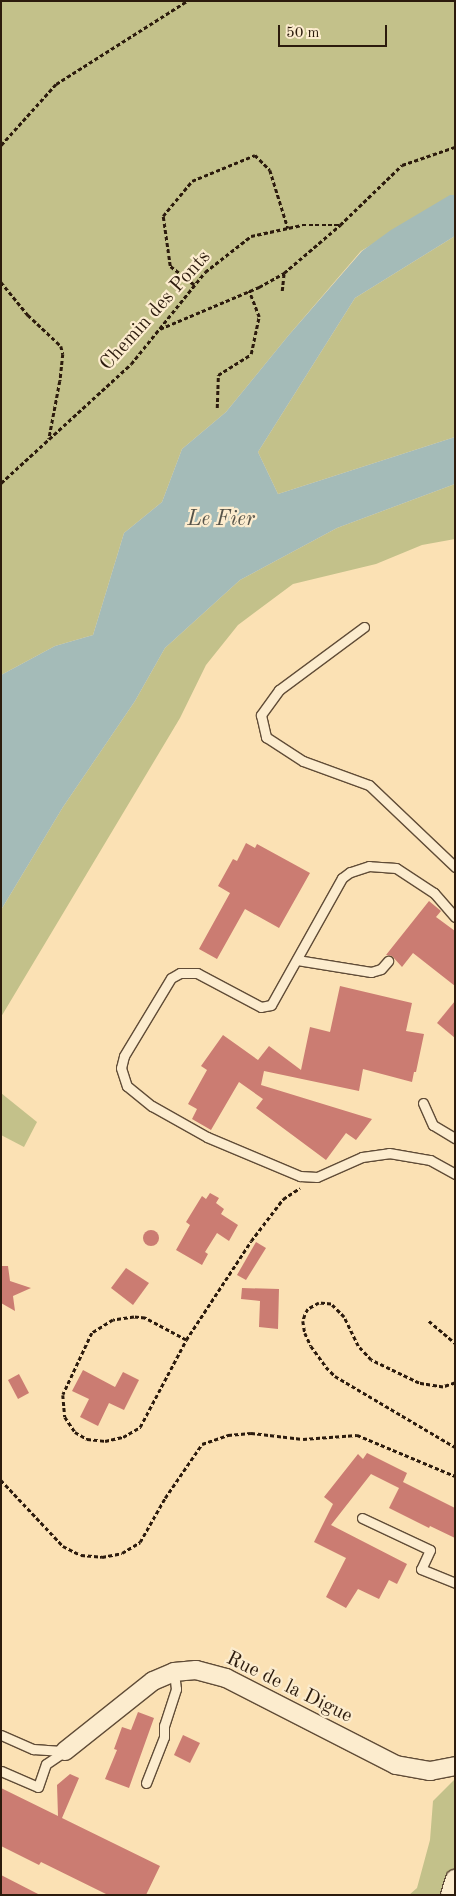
<!DOCTYPE html>
<html>
<head>
<meta charset="utf-8">
<style>
  body { margin:0 }
  #map { position:relative; width:456px; height:1896px; overflow:hidden; background:#fbe1b4; font-family:"Old Standard TT",serif }
  div>[style] { position:absolute }
  [style*='--x'] { left:calc(var(--x)*1px); top:calc(var(--y)*1px); width:calc(var(--w)*1px); rotate:calc(var(--a)*1deg) }
  .green>* { inset:0; background:#c3c18a }
  .water>* { inset:0; background:#a4bbb8 }
  .building>* { inset:0; background:#cb7c72 }
  .round { border-radius:50% }
  .path>* { height:2.5px; margin-top:-1.25px; transform-origin:0; background:repeating-linear-gradient(90deg,#2c1b0d 0 4px,transparent 0 6.5px) }
  .roads { filter:drop-shadow(1px 0 #604c37) drop-shadow(-1px 0 #604c37) drop-shadow(0 1px #604c37) drop-shadow(0 -1px #604c37) }
  .service>* { height:9px; margin:-4.5px; padding:0 4.5px; transform-origin:4.5px; border-radius:4.5px; background:#fcecce }
  .minor>* { height:18px; margin:-9px; padding:0 9px; transform-origin:9px; border-radius:9px; background:#fcecce }
  span { translate:-50% -50%; white-space:nowrap; text-align:center; line-height:1.15; -webkit-text-stroke:4.5px #fcecce; paint-order:stroke }
  .street-label { font-size:20px; color:#2c1b0d }
  .water-label { font-size:21px; color:#565349; font-style:italic }
  .frame { position:absolute; inset:0; border:2px solid #2c1b0d; pointer-events:none }
  .scale { position:absolute; left:278px; top:25px; width:109px; height:22px; box-sizing:border-box; border:2px solid #2c1b0d; border-top:0; padding-left:6px; font-size:15px; line-height:18px; white-space:nowrap; color:#2c1b0d; -webkit-text-stroke:4px #fcecce; paint-order:stroke }
</style>
</head>
<body>
<div id="map">
  <div class="green">
    <i style="clip-path:polygon(1px 1px,455px 1px,455px 195px,361px 251px,288px 336px,226px 412px,182px 449px,162px 502px,124px 533px,93px 635px,55px 646px,1px 675px)"></i>
    <i style="clip-path:polygon(455px 236px,455px 437px,278px 494px,258px 452px,355px 298px)"></i>
    <i style="clip-path:polygon(455px 484px,455px 539px,422px 545px,376px 564px,293px 584px,238px 625px,206px 665px,180px 718px,1px 1017px,1px 910px,63px 807px,135px 701px,165px 648px,240px 580px,337px 528px)"></i>
    <i style="clip-path:polygon(1px 1093px,37px 1122px,24px 1147px,1px 1135px)"></i>
    <i style="clip-path:polygon(455px 1779px,455px 1895px,409px 1895px,417px 1888px,430px 1840px,433px 1801px)"></i>
  </div>
  <div class="water">
    <i style="clip-path:polygon(450px 195px,455px 195px,455px 236px,355px 298px,258px 452px,278px 494px,455px 437px,455px 484px,337px 528px,240px 580px,165px 648px,135px 701px,63px 807px,1px 910px,1px 675px,55px 646px,93px 635px,124px 533px,162px 502px,182px 449px,226px 412px,288px 336px,362px 251px,391px 230px)"></i>
  </div>
  <div class="building">
    <i style="clip-path:polygon(246px 843px,255px 848px,257px 844px,310px 873px,279px 928px,245px 909px,217px 959px,199px 949px,230px 893px,218px 886px,233px 859px,237px 861px)"></i>
    <i style="clip-path:polygon(429px 901px,441px 911px,436px 917px,455px 931px,455px 986px,413px 953px,402px 967px,392px 956px,386px 955px)"></i>
    <i style="clip-path:polygon(340px 986px,412px 1003px,406px 1031px,424px 1034px,416px 1072px,414px 1072px,412px 1082px,363px 1069px,359px 1091px,264px 1071px,261px 1085px,372px 1119px,356px 1140px,346px 1133px,326px 1160px,256px 1108px,263px 1099px,239px 1082px,211px 1130px,192px 1119px,197px 1109px,188px 1104px,207px 1070px,201px 1066px,223px 1035px,258px 1060px,269px 1046px,301px 1070px,310px 1027px,330px 1032px)"></i>
    <i style="clip-path:polygon(455px 1001px,455px 1038px,437px 1023px)"></i>
    <i style="clip-path:polygon(210px 1193px,219px 1198px,216px 1203px,224px 1209px,221px 1214px,238px 1225px,229px 1241px,217px 1233px,205px 1252px,208px 1254px,202px 1265px,176px 1250px,190px 1225px,186px 1222px,202px 1196px,206px 1199px)"></i>
    <i class="round" style="left:143px;top:1230px;width:16px;height:16px"></i>
    <i style="clip-path:polygon(256px 1242px,266px 1248px,246px 1280px,237px 1275px)"></i>
    <i style="clip-path:polygon(1px 1266px,8px 1266px,10px 1281px,31px 1288px,13px 1296px,15px 1311px,1px 1303px)"></i>
    <i style="clip-path:polygon(126px 1268px,149px 1283px,133px 1305px,111px 1288px)"></i>
    <i style="clip-path:polygon(242px 1288px,279px 1289px,278px 1329px,259px 1327px,260px 1301px,241px 1299px)"></i>
    <i style="clip-path:polygon(83px 1370px,115px 1387px,123px 1372px,139px 1380px,124px 1410px,109px 1403px,98px 1426px,80px 1417px,89px 1399px,72px 1391px)"></i>
    <i style="clip-path:polygon(19px 1374px,29px 1393px,18px 1399px,8px 1380px)"></i>
    <i style="clip-path:polygon(367px 1453px,407px 1473px,403px 1482px,455px 1508px,455px 1538px,430px 1526px,429px 1528px,389px 1508px,399px 1488px,371px 1474px,331px 1525px,407px 1564px,397px 1584px,389px 1580px,379px 1599px,358px 1589px,346px 1608px,326px 1597px,346px 1558px,314px 1542px,333px 1504px,324px 1497px,358px 1454px,363px 1459px)"></i>
    <i style="clip-path:polygon(138px 1712px,154px 1718px,129px 1788px,105px 1779px,117px 1750px,114px 1749px,122px 1727px,131px 1730px)"></i>
    <i style="clip-path:polygon(183px 1735px,200px 1743px,190px 1763px,174px 1755px)"></i>
    <i style="clip-path:polygon(70px 1774px,79px 1778px,62px 1818px,160px 1866px,146px 1895px,108px 1895px,41px 1862px,39px 1865px,1px 1846px,1px 1788px,58px 1816px,57px 1785px)"></i>
    <i style="clip-path:polygon(1px 1875px,40px 1895px,1px 1895px)"></i>
  </div>
  <div class="path">
    <i style="--x:1;--y:145;--w:82;--a:-48"></i>
    <i style="--x:56;--y:84;--w:155;--a:-32.4"></i>
    <i style="--x:1;--y:282;--w:43;--a:50.7"></i>
    <i style="--x:28;--y:315;--w:45;--a:43.2"></i>
    <i style="--x:61;--y:346;--w:8;--a:76"></i>
    <i style="--x:63;--y:354;--w:27;--a:96"></i>
    <i style="--x:60;--y:381;--w:59;--a:100.7"></i>
    <i style="--x:194;--y:285;--w:31;--a:-142"></i>
    <i style="--x:170;--y:266;--w:50;--a:-98"></i>
    <i style="--x:163;--y:216;--w:45;--a:-50.4"></i>
    <i style="--x:192;--y:181;--w:68;--a:-22.4"></i>
    <i style="--x:255;--y:155;--w:21;--a:45"></i>
    <i style="--x:270;--y:170;--w:61;--a:72.8"></i>
    <i style="--x:282;--y:291;--w:18;--a:-84"></i>
    <i style="--x:160;--y:329;--w:108;--a:-23"></i>
    <i style="--x:259;--y:287;--w:29;--a:-29"></i>
    <i style="--x:284;--y:273;--w:74;--a:-40.6"></i>
    <i style="--x:217;--y:408;--w:33;--a:-88"></i>
    <i style="--x:218;--y:375;--w:39;--a:-32"></i>
    <i style="--x:251;--y:354;--w:38;--a:-78"></i>
    <i style="--x:259;--y:317;--w:28;--a:-111"></i>
    <i style="--x:1;--y:483;--w:176;--a:-42.5"></i>
    <i style="--x:131;--y:364;--w:118;--a:-51.2"></i>
    <i style="--x:205;--y:272;--w:58;--a:-38"></i>
    <i style="--x:251;--y:236;--w:52;--a:-12.2"></i>
    <i style="--x:302;--y:225;--w:38;--a:0"></i>
    <i style="--x:340;--y:225;--w:86;--a:-44.1"></i>
    <i style="--x:402;--y:165;--w:56;--a:-18.8"></i>
    <i style="--x:429;--y:1321;--w:34;--a:40"></i>
    <i style="--x:186;--y:1340;--w:47;--a:-151.8"></i>
    <i style="--x:145;--y:1318;--w:11;--a:-175"></i>
    <i style="--x:134;--y:1317;--w:21;--a:172"></i>
    <i style="--x:113;--y:1320;--w:25;--a:148"></i>
    <i style="--x:92;--y:1333;--w:68;--a:115.1"></i>
    <i style="--x:63;--y:1395;--w:22;--a:85"></i>
    <i style="--x:65;--y:1417;--w:18;--a:56"></i>
    <i style="--x:75;--y:1432;--w:14;--a:30"></i>
    <i style="--x:87;--y:1439;--w:18;--a:6"></i>
    <i style="--x:105;--y:1441;--w:18;--a:-13"></i>
    <i style="--x:123;--y:1437;--w:20;--a:-30"></i>
    <i style="--x:140;--y:1427;--w:98;--a:-62.1"></i>
    <i style="--x:186;--y:1340;--w:118;--a:-56.7"></i>
    <i style="--x:251;--y:1241;--w:53;--a:-52.7"></i>
    <i style="--x:283;--y:1199;--w:20;--a:-33"></i>
    <i style="--x:455;--y:1383;--w:13;--a:162"></i>
    <i style="--x:443;--y:1387;--w:24;--a:-171"></i>
    <i style="--x:419;--y:1383;--w:53;--a:-154.4"></i>
    <i style="--x:371;--y:1360;--w:19;--a:-133"></i>
    <i style="--x:358;--y:1346;--w:32;--a:-116"></i>
    <i style="--x:344;--y:1317;--w:18;--a:-135"></i>
    <i style="--x:331;--y:1304;--w:12;--a:-175"></i>
    <i style="--x:319;--y:1303;--w:13;--a:151"></i>
    <i style="--x:308;--y:1309;--w:7;--a:117"></i>
    <i style="--x:305;--y:1315;--w:6;--a:108"></i>
    <i style="--x:303;--y:1321;--w:12;--a:81"></i>
    <i style="--x:305;--y:1333;--w:14;--a:65"></i>
    <i style="--x:311;--y:1346;--w:26;--a:54"></i>
    <i style="--x:326;--y:1367;--w:13;--a:45"></i>
    <i style="--x:335;--y:1376;--w:139;--a:30.6"></i>
    <i style="--x:1;--y:1480;--w:91;--a:46.8"></i>
    <i style="--x:63;--y:1546;--w:20;--a:27"></i>
    <i style="--x:81;--y:1555;--w:21;--a:5"></i>
    <i style="--x:102;--y:1557;--w:20;--a:-11"></i>
    <i style="--x:122;--y:1553;--w:21;--a:-31"></i>
    <i style="--x:140;--y:1542;--w:51;--a:-60.4"></i>
    <i style="--x:165;--y:1498;--w:65;--a:-55.6"></i>
    <i style="--x:202;--y:1444;--w:28;--a:-19"></i>
    <i style="--x:228;--y:1435;--w:23;--a:-5"></i>
    <i style="--x:251;--y:1433;--w:52;--a:6.6"></i>
    <i style="--x:303;--y:1439;--w:54;--a:-4.2"></i>
    <i style="--x:357;--y:1435;--w:106;--a:22.7"></i>
  </div>
  <div class="roads">
    <div class="service">
      <i style="--x:364;--y:627;--w:106;--a:143.5"></i>
      <i style="--x:279;--y:690;--w:31;--a:126"></i>
      <i style="--x:261;--y:715;--w:23;--a:77"></i>
      <i style="--x:266;--y:737;--w:44;--a:33"></i>
      <i style="--x:303;--y:761;--w:70;--a:20"></i>
      <i style="--x:369;--y:785;--w:119;--a:43.6"></i>
      <i style="--x:455;--y:917;--w:32;--a:-131"></i>
      <i style="--x:434;--y:893;--w:45;--a:-146.7"></i>
      <i style="--x:396;--y:868;--w:27;--a:-176"></i>
      <i style="--x:369;--y:866;--w:20;--a:162"></i>
      <i style="--x:350;--y:872;--w:10;--a:143"></i>
      <i style="--x:342;--y:878;--w:145;--a:119.2"></i>
      <i style="--x:271;--y:1005;--w:10;--a:169"></i>
      <i style="--x:261;--y:1007;--w:72;--a:-152"></i>
      <i style="--x:197;--y:973;--w:17;--a:180"></i>
      <i style="--x:180;--y:973;--w:10;--a:151"></i>
      <i style="--x:171;--y:978;--w:91;--a:121.1"></i>
      <i style="--x:124;--y:1056;--w:12;--a:104"></i>
      <i style="--x:121;--y:1068;--w:19;--a:72"></i>
      <i style="--x:127;--y:1086;--w:32;--a:39"></i>
      <i style="--x:152;--y:1106;--w:63;--a:29.4"></i>
      <i style="--x:207;--y:1137;--w:101;--a:22.8"></i>
      <i style="--x:300;--y:1176;--w:17;--a:3"></i>
      <i style="--x:317;--y:1177;--w:49;--a:-24"></i>
      <i style="--x:362;--y:1157;--w:27;--a:-8"></i>
      <i style="--x:389;--y:1153;--w:42;--a:9.7"></i>
      <i style="--x:430;--y:1160;--w:29;--a:29"></i>
      <i style="--x:297;--y:960;--w:75;--a:9.2"></i>
      <i style="--x:371;--y:972;--w:10;--a:-17"></i>
      <i style="--x:381;--y:969;--w:11;--a:-49"></i>
      <i style="--x:423;--y:1103;--w:24;--a:66"></i>
      <i style="--x:433;--y:1125;--w:26;--a:31"></i>
      <i style="--x:362;--y:1518;--w:75;--a:25.2"></i>
      <i style="--x:430;--y:1550;--w:21;--a:115"></i>
      <i style="--x:421;--y:1569;--w:37;--a:22"></i>
      <i style="--x:1;--y:1735;--w:35;--a:24"></i>
      <i style="--x:33;--y:1749;--w:32;--a:4"></i>
      <i style="--x:1;--y:1771;--w:40;--a:23.4"></i>
      <i style="--x:38;--y:1787;--w:24;--a:-71"></i>
      <i style="--x:46;--y:1764;--w:23;--a:-34"></i>
      <i style="--x:146;--y:1783;--w:49;--a:-68.6"></i>
      <i style="--x:164;--y:1737;--w:11;--a:-90"></i>
      <i style="--x:164;--y:1726;--w:39;--a:-72"></i>
      <i style="--x:176;--y:1689;--w:17;--a:-97"></i>
    </div>
    <div class="minor">
      <i style="--x:65;--y:1751;--w:112;--a:-38.5"></i>
      <i style="--x:153;--y:1681;--w:23;--a:-23"></i>
      <i style="--x:174;--y:1672;--w:22;--a:-5"></i>
      <i style="--x:196;--y:1670;--w:31;--a:15"></i>
      <i style="--x:226;--y:1678;--w:191;--a:27.1"></i>
      <i style="--x:396;--y:1765;--w:35;--a:10"></i>
      <i style="--x:430;--y:1771;--w:25;--a:-11"></i>
      <i style="--x:450;--y:1895;--w:17;--a:-73"></i>
    </div>
  </div>
  <div class="street-label">
    <span style="left:156px;top:311px;rotate:-48deg">Chemin des Ponts</span>
    <span style="left:289px;top:1688px;rotate:26deg">Rue de la Digue</span>
  </div>
  <div class="water-label">
    <span style="left:221px;top:520px">Le Fier</span>
  </div>
  <div class="frame"></div>
  <div class="scale">50 m</div>
</div>
</body>
</html>
